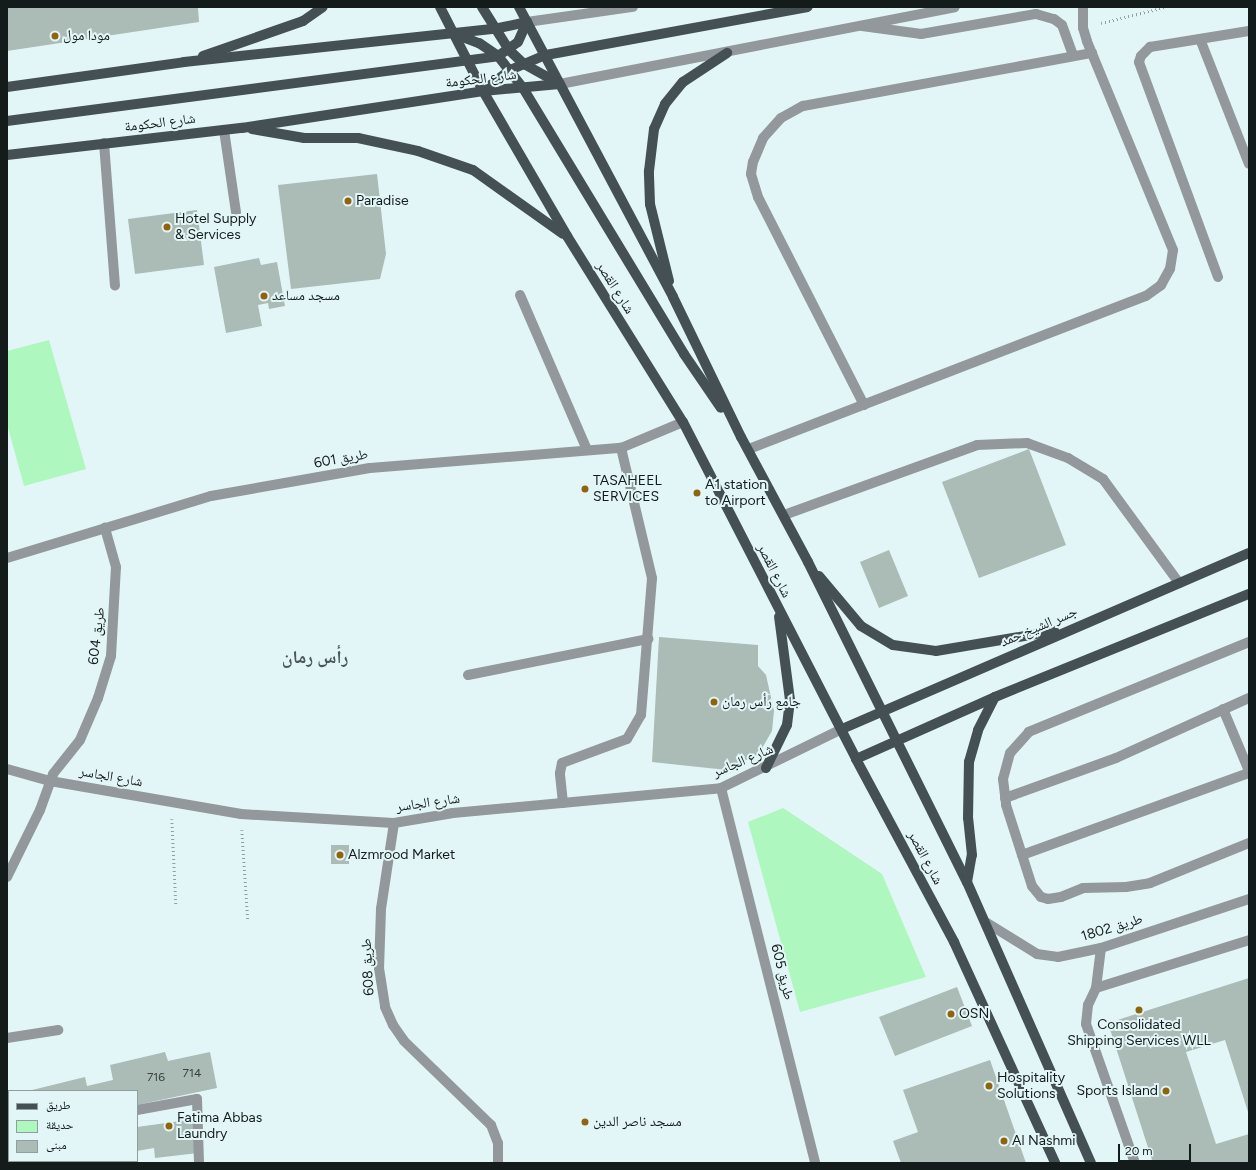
<!DOCTYPE html>
<html>
<head>
<meta charset="utf-8">
<style>
  body { margin:0 }
  #map { position:relative; width:1256px; height:1170px; overflow:hidden; background:#e3f6f7; font-family:Figtree,"Noto Naskh Arabic",sans-serif }
  div>[style] { position:absolute }
  [style*='--x'] { left:calc(var(--x)*1px); top:calc(var(--y)*1px); width:calc(var(--w)*1px); rotate:calc(var(--a)*1deg) }
  .green>* { inset:0; background:#aef7be }
  .building>* { inset:0; background:#abbbb6 }
  .path>* { height:2.5px; margin-top:-1.25px; transform-origin:0; background:repeating-linear-gradient(90deg,#919f9f 0 1px,transparent 0 4px) }
  .minor>* { height:10px; margin:-5px; padding:0 5px; transform-origin:5px; border-radius:5px; background:#92989b }
  .major>* { height:10px; margin:-5px; padding:0 5px; transform-origin:5px; border-radius:5px; background:#455055 }
  .dots>* { width:11px; height:11px; translate:-50% -50%; box-sizing:border-box; border:2px solid #e3f6f7; border-radius:50% }
  span { translate:-50% -50%; white-space:nowrap; text-align:center; line-height:1.15; -webkit-text-stroke:4px #e3f6f7; paint-order:stroke }
  .number-label { font-size:12px; color:#3a4342 }
  .number-label span { -webkit-text-stroke-width:0 }
  .poi-label { font-size:14px; color:#141b1b }
  .left { translate:0 -50%; text-align:left }
  .right { translate:-100% -50%; text-align:right }
  .street-label { font-size:14px; color:#141b1b }
  .district-label { font-size:18px; color:#495859; font-weight:700 }
  .frame { position:absolute; inset:0; border:8px solid #141b1b; pointer-events:none }
  .legend { position:absolute; left:8px; top:1090px; width:130px; height:72px; box-sizing:border-box; background:#e3f6f7; border:1px solid #909e9f; margin:0; padding:5px 7px; list-style:none; font-size:12px; color:#141b1b }
  .legend li { display:flex; align-items:center; gap:8px; height:20px }
  .legend b { width:20px; border:1px solid #909e9f }
  .scale { position:absolute; left:1118px; top:1144px; width:73px; height:18px; box-sizing:border-box; border:2px solid #141b1b; border-top:0; padding-left:5px; font-size:12px; line-height:14px; white-space:nowrap; color:#141b1b; -webkit-text-stroke:3px #e3f6f7; paint-order:stroke }
</style>
</head>
<body>
<div id="map">
  <div class="green">
    <i style="clip-path:polygon(49px 340px,86px 469px,24px 486px,7px 424px,7px 351px)"></i>
    <i style="clip-path:polygon(783px 808px,882px 874px,926px 977px,800px 1012px,748px 822px)"></i>
  </div>
  <div class="building">
    <i style="clip-path:polygon(7px 7px,198px 7px,199px 22px,7px 51px)"></i>
    <i style="clip-path:polygon(377px 174px,386px 254px,380px 279px,291px 289px,278px 185px)"></i>
    <i style="clip-path:polygon(197px 210px,204px 265px,135px 274px,128px 219px)"></i>
    <i style="clip-path:polygon(259px 258px,261px 265px,277px 262px,285px 306px,269px 309px,268px 303px,258px 305px,262px 326px,226px 333px,214px 267px)"></i>
    <i style="clip-path:polygon(1029px 449px,1066px 545px,979px 578px,942px 482px)"></i>
    <i style="clip-path:polygon(889px 550px,908px 596px,879px 608px,860px 562px)"></i>
    <i style="clip-path:polygon(659px 637px,758px 645px,758px 666px,766px 675px,774px 711px,772px 731px,758px 755px,737px 764px,736px 771px,652px 762px)"></i>
    <i style="clip-path:polygon(331px 845px,349px 845px,349px 864px,331px 864px)"></i>
    <i style="clip-path:polygon(1249px 978px,1249px 1115px,1225px 1040px,1186px 1052px,1216px 1144px,1249px 1134px,1249px 1163px,1153px 1163px,1108px 1023px)"></i>
    <i style="clip-path:polygon(957px 987px,972px 1026px,895px 1056px,879px 1017px)"></i>
    <i style="clip-path:polygon(165px 1052px,168px 1061px,210px 1052px,217px 1088px,137px 1105px,137px 1091px,28px 1091px,85px 1077px,87px 1086px,113px 1080px,110px 1065px)"></i>
    <i style="clip-path:polygon(990px 1060px,1026px 1163px,901px 1163px,893px 1141px,918px 1132px,903px 1090px)"></i>
    <i style="clip-path:polygon(195px 1119px,198px 1153px,155px 1158px,154px 1148px,137px 1151px,137px 1127px)"></i>
    <i style="clip-path:polygon(20px 1161px,116px 1161px,116px 1163px,20px 1163px)"></i>
  </div>
  <div class="path">
    <i style="--x:1101;--y:23;--w:66;--a:-14"></i>
    <i style="--x:172;--y:819;--w:85;--a:87.3"></i>
    <i style="--x:242;--y:830;--w:90;--a:86.2"></i>
  </div>
  <div class="minor">
    <i style="--x:527;--y:22;--w:107;--a:-8.1"></i>
    <i style="--x:862;--y:26;--w:60;--a:7.7"></i>
    <i style="--x:921;--y:34;--w:117;--a:-9.9"></i>
    <i style="--x:1036;--y:14;--w:19;--a:16"></i>
    <i style="--x:1054;--y:19;--w:10;--a:37"></i>
    <i style="--x:1062;--y:25;--w:32;--a:70"></i>
    <i style="--x:1200;--y:39;--w:134;--a:68.6"></i>
    <i style="--x:560;--y:84;--w:402;--a:-11"></i>
    <i style="--x:224;--y:130;--w:83;--a:81.7"></i>
    <i style="--x:104;--y:143;--w:143;--a:85.6"></i>
    <i style="--x:1218;--y:277;--w:229;--a:-110.2"></i>
    <i style="--x:1139;--y:62;--w:6;--a:-72"></i>
    <i style="--x:1141;--y:56;--w:13;--a:-45"></i>
    <i style="--x:1150;--y:47;--w:100;--a:-9.2"></i>
    <i style="--x:520;--y:295;--w:169;--a:66.6"></i>
    <i style="--x:864;--y:405;--w:233;--a:-117"></i>
    <i style="--x:758;--y:197;--w:24;--a:-107"></i>
    <i style="--x:751;--y:174;--w:12;--a:-81"></i>
    <i style="--x:753;--y:162;--w:26;--a:-67"></i>
    <i style="--x:763;--y:138;--w:27;--a:-48"></i>
    <i style="--x:781;--y:118;--w:25;--a:-29"></i>
    <i style="--x:803;--y:106;--w:294;--a:-10.4"></i>
    <i style="--x:749;--y:449;--w:425;--a:-21.1"></i>
    <i style="--x:1146;--y:296;--w:19;--a:-36"></i>
    <i style="--x:1161;--y:285;--w:18;--a:-61"></i>
    <i style="--x:1170;--y:269;--w:19;--a:-81"></i>
    <i style="--x:1173;--y:250;--w:226;--a:-112.4"></i>
    <i style="--x:1087;--y:41;--w:14;--a:-107"></i>
    <i style="--x:1083;--y:28;--w:21;--a:-90"></i>
    <i style="--x:784;--y:515;--w:205;--a:-19.9"></i>
    <i style="--x:977;--y:445;--w:50;--a:-2.3"></i>
    <i style="--x:1027;--y:443;--w:44;--a:20.1"></i>
    <i style="--x:1068;--y:458;--w:41;--a:31"></i>
    <i style="--x:1103;--y:479;--w:129;--a:53.8"></i>
    <i style="--x:7;--y:558;--w:213;--a:-16.9"></i>
    <i style="--x:211;--y:496;--w:161;--a:-10"></i>
    <i style="--x:370;--y:468;--w:252;--a:-4.6"></i>
    <i style="--x:621;--y:448;--w:67;--a:-22.8"></i>
    <i style="--x:1249;--y:642;--w:238;--a:157.8"></i>
    <i style="--x:1029;--y:732;--w:28;--a:132"></i>
    <i style="--x:1010;--y:753;--w:27;--a:105"></i>
    <i style="--x:1003;--y:779;--w:26;--a:83"></i>
    <i style="--x:1006;--y:805;--w:85;--a:72.2"></i>
    <i style="--x:1032;--y:886;--w:14;--a:51"></i>
    <i style="--x:1041;--y:897;--w:7;--a:16"></i>
    <i style="--x:1048;--y:899;--w:13;--a:-9"></i>
    <i style="--x:1061;--y:897;--w:24;--a:-22"></i>
    <i style="--x:1083;--y:888;--w:43;--a:-1.3"></i>
    <i style="--x:1126;--y:887;--w:24;--a:-9"></i>
    <i style="--x:1150;--y:883;--w:107;--a:-22"></i>
    <i style="--x:468;--y:675;--w:184;--a:-11.3"></i>
    <i style="--x:1223;--y:709;--w:67;--a:67.2"></i>
    <i style="--x:7;--y:769;--w:45;--a:15.6"></i>
    <i style="--x:50;--y:781;--w:194;--a:9.8"></i>
    <i style="--x:241;--y:814;--w:153;--a:3.4"></i>
    <i style="--x:394;--y:823;--w:60;--a:-9.6"></i>
    <i style="--x:453;--y:813;--w:269;--a:-5.3"></i>
    <i style="--x:721;--y:788;--w:135;--a:-26"></i>
    <i style="--x:721;--y:788;--w:387;--a:75.9"></i>
    <i style="--x:1005;--y:798;--w:118;--a:-19.8"></i>
    <i style="--x:1116;--y:758;--w:146;--a:-24.3"></i>
    <i style="--x:563;--y:803;--w:30;--a:-96"></i>
    <i style="--x:560;--y:773;--w:10;--a:-79"></i>
    <i style="--x:562;--y:763;--w:69;--a:-20.3"></i>
    <i style="--x:627;--y:739;--w:28;--a:-60"></i>
    <i style="--x:641;--y:715;--w:137;--a:-85.4"></i>
    <i style="--x:652;--y:578;--w:134;--a:-103.4"></i>
    <i style="--x:394;--y:823;--w:87;--a:98.6"></i>
    <i style="--x:381;--y:909;--w:59;--a:91.9"></i>
    <i style="--x:379;--y:968;--w:39;--a:81"></i>
    <i style="--x:385;--y:1007;--w:20;--a:66"></i>
    <i style="--x:393;--y:1025;--w:19;--a:55"></i>
    <i style="--x:404;--y:1041;--w:121;--a:44"></i>
    <i style="--x:491;--y:1125;--w:19;--a:69"></i>
    <i style="--x:498;--y:1143;--w:20;--a:90"></i>
    <i style="--x:1022;--y:855;--w:241;--a:-19.9"></i>
    <i style="--x:7;--y:877;--w:75;--a:-63.8"></i>
    <i style="--x:40;--y:810;--w:38;--a:-70"></i>
    <i style="--x:53;--y:774;--w:43;--a:-51.5"></i>
    <i style="--x:80;--y:740;--w:46;--a:-66.8"></i>
    <i style="--x:98;--y:698;--w:44;--a:-72.8"></i>
    <i style="--x:111;--y:656;--w:89;--a:-86.8"></i>
    <i style="--x:116;--y:567;--w:41;--a:-105.8"></i>
    <i style="--x:987;--y:923;--w:59;--a:31.8"></i>
    <i style="--x:1037;--y:954;--w:21;--a:8"></i>
    <i style="--x:1058;--y:957;--w:44;--a:-11.8"></i>
    <i style="--x:1101;--y:948;--w:156;--a:-18.3"></i>
    <i style="--x:1101;--y:948;--w:40;--a:97.1"></i>
    <i style="--x:1096;--y:988;--w:19;--a:115"></i>
    <i style="--x:1088;--y:1005;--w:19;--a:96"></i>
    <i style="--x:1086;--y:1024;--w:147;--a:70.6"></i>
    <i style="--x:1096;--y:988;--w:160;--a:-17.4"></i>
    <i style="--x:7;--y:1038;--w:52;--a:-8.9"></i>
    <i style="--x:137;--y:1110;--w:61;--a:-10.4"></i>
    <i style="--x:197;--y:1099;--w:64;--a:88.2"></i>
    <i style="--x:7;--y:1133;--w:2;--a:0"></i>
  </div>
  <div class="major">
    <i style="--x:440;--y:7;--w:94;--a:62.9"></i>
    <i style="--x:483;--y:91;--w:168;--a:59.9"></i>
    <i style="--x:567;--y:236;--w:219;--a:58.1"></i>
    <i style="--x:683;--y:422;--w:379;--a:62.8"></i>
    <i style="--x:856;--y:759;--w:208;--a:61.8"></i>
    <i style="--x:954;--y:942;--w:243;--a:65.4"></i>
    <i style="--x:482;--y:7;--w:51;--a:57.9"></i>
    <i style="--x:509;--y:50;--w:21;--a:43"></i>
    <i style="--x:524;--y:64;--w:41;--a:29.1"></i>
    <i style="--x:519;--y:7;--w:328;--a:62"></i>
    <i style="--x:673;--y:297;--w:156;--a:64.1"></i>
    <i style="--x:741;--y:437;--w:142;--a:61.8"></i>
    <i style="--x:808;--y:562;--w:357;--a:63.6"></i>
    <i style="--x:967;--y:882;--w:307;--a:66.2"></i>
    <i style="--x:455;--y:34;--w:26;--a:21"></i>
    <i style="--x:479;--y:43;--w:23;--a:34"></i>
    <i style="--x:498;--y:56;--w:41;--a:52"></i>
    <i style="--x:523;--y:88;--w:311;--a:58.8"></i>
    <i style="--x:684;--y:354;--w:65;--a:55.6"></i>
    <i style="--x:203;--y:56;--w:106;--a:-19.3"></i>
    <i style="--x:303;--y:21;--w:24;--a:-35"></i>
    <i style="--x:7;--y:87;--w:179;--a:-8"></i>
    <i style="--x:184;--y:62;--w:312;--a:-6.1"></i>
    <i style="--x:494;--y:29;--w:34;--a:-12"></i>
    <i style="--x:483;--y:91;--w:34;--a:-38"></i>
    <i style="--x:510;--y:70;--w:39;--a:-23"></i>
    <i style="--x:546;--y:55;--w:266;--a:-10.4"></i>
    <i style="--x:7;--y:121;--w:495;--a:-7.5"></i>
    <i style="--x:498;--y:56;--w:24;--a:-35"></i>
    <i style="--x:518;--y:42;--w:22;--a:-66"></i>
    <i style="--x:252;--y:129;--w:53;--a:9.8"></i>
    <i style="--x:304;--y:138;--w:54;--a:0"></i>
    <i style="--x:358;--y:138;--w:61;--a:12.2"></i>
    <i style="--x:418;--y:151;--w:58;--a:19.1"></i>
    <i style="--x:473;--y:170;--w:110;--a:35.4"></i>
    <i style="--x:7;--y:155;--w:237;--a:-6.6"></i>
    <i style="--x:242;--y:128;--w:244;--a:-8.7"></i>
    <i style="--x:483;--y:91;--w:77;--a:-5.2"></i>
    <i style="--x:669;--y:281;--w:79;--a:-103.9"></i>
    <i style="--x:650;--y:204;--w:33;--a:-92"></i>
    <i style="--x:649;--y:171;--w:42;--a:-83.2"></i>
    <i style="--x:654;--y:129;--w:27;--a:-66"></i>
    <i style="--x:665;--y:104;--w:28;--a:-51"></i>
    <i style="--x:683;--y:82;--w:53;--a:-33.4"></i>
    <i style="--x:819;--y:576;--w:65;--a:50"></i>
    <i style="--x:861;--y:626;--w:37;--a:31"></i>
    <i style="--x:893;--y:645;--w:43;--a:7.9"></i>
    <i style="--x:936;--y:651;--w:120;--a:-9.6"></i>
    <i style="--x:842;--y:729;--w:443;--a:-23.4"></i>
    <i style="--x:856;--y:759;--w:152;--a:-24"></i>
    <i style="--x:995;--y:697;--w:274;--a:-22.1"></i>
    <i style="--x:766;--y:768;--w:48;--a:-64"></i>
    <i style="--x:787;--y:725;--w:25;--a:-83"></i>
    <i style="--x:790;--y:700;--w:84;--a:-97.5"></i>
    <i style="--x:967;--y:882;--w:27;--a:-80"></i>
    <i style="--x:972;--y:855;--w:37;--a:-96"></i>
    <i style="--x:968;--y:818;--w:56;--a:-89"></i>
    <i style="--x:969;--y:762;--w:33;--a:-74"></i>
    <i style="--x:978;--y:730;--w:37;--a:-63"></i>
  </div>
  <div class="dots">
    <i style="left:55px;top:36px;background:#90630d"></i>
    <i style="left:348px;top:201px;background:#90630d"></i>
    <i style="left:167px;top:227px;background:#90630d"></i>
    <i style="left:264px;top:296px;background:#90630d"></i>
    <i style="left:585px;top:489px;background:#90630d"></i>
    <i style="left:697px;top:493px;background:#90630d"></i>
    <i style="left:714px;top:702px;background:#90630d"></i>
    <i style="left:340px;top:855px;background:#90630d"></i>
    <i style="left:1139px;top:1010px;background:#90630d"></i>
    <i style="left:951px;top:1014px;background:#90630d"></i>
    <i style="left:989px;top:1086px;background:#90630d"></i>
    <i style="left:1166px;top:1091px;background:#90630d"></i>
    <i style="left:585px;top:1122px;background:#90630d"></i>
    <i style="left:169px;top:1126px;background:#90630d"></i>
    <i style="left:1004px;top:1141px;background:#90630d"></i>
  </div>
  <div class="number-label">
    <span style="left:192px;top:1074px">714</span>
    <span style="left:156px;top:1078px">716</span>
  </div>
  <div class="poi-label">
    <span class="left" style="left:63px;top:36px">مودا مول</span>
    <span class="left" style="left:356px;top:201px">Paradise</span>
    <span class="left" style="left:175px;top:227px">Hotel Supply<br>&amp; Services</span>
    <span class="left" style="left:272px;top:296px">مسجد مساعد</span>
    <span class="left" style="left:593px;top:489px">TASAHEEL<br>SERVICES</span>
    <span class="left" style="left:705px;top:493px">A1 station<br>to Airport</span>
    <span class="left" style="left:722px;top:702px">جامع رأس رمان</span>
    <span class="left" style="left:348px;top:855px">Alzmrood Market</span>
    <span class="left" style="left:959px;top:1014px">OSN</span>
    <span style="left:1139px;top:1033px">Consolidated<br>Shipping Services WLL</span>
    <span class="left" style="left:997px;top:1086px">Hospitality<br>Solutions</span>
    <span class="right" style="left:1158px;top:1091px">Sports Island</span>
    <span class="left" style="left:177px;top:1126px">Fatima Abbas<br>Laundry</span>
    <span class="left" style="left:593px;top:1122px">مسجد ناصر الدين</span>
    <span class="left" style="left:1012px;top:1141px">Al Nashmi</span>
  </div>
  <div class="street-label">
    <span style="left:481px;top:79px;rotate:-7deg">شارع الحكومة</span>
    <span style="left:160px;top:123px;rotate:-7deg">شارع الحكومة</span>
    <span style="left:615px;top:288px;rotate:58deg">شارع القصر</span>
    <span style="left:341px;top:459px;rotate:-10deg">طريق 601</span>
    <span style="left:774px;top:571px;rotate:63deg">شارع القصر</span>
    <span style="left:1039px;top:627px;rotate:-23deg">جسر الشيخ حمد</span>
    <span style="left:97px;top:636px;rotate:-83deg">طريق 604</span>
    <span style="left:743px;top:761px;rotate:-23deg">شارع الجاسر</span>
    <span style="left:111px;top:777px;rotate:10deg">شارع الجاسر</span>
    <span style="left:428px;top:803px;rotate:-8deg">شارع الجاسر</span>
    <span style="left:925px;top:858px;rotate:62deg">شارع القصر</span>
    <span style="left:1112px;top:928px;rotate:-17deg">طريق 1802</span>
    <span style="left:368px;top:967px;rotate:-93deg">طريق 608</span>
    <span style="left:782px;top:972px;rotate:76deg">طريق 605</span>
  </div>
  <div class="district-label">
    <span style="left:315px;top:657px">رأس رمان</span>
  </div>
  <div class="frame"></div>
  <ul class="legend">
  <li><b style="height:5px;background:#455055"></b>طريق</li>
  <li><b style="height:11px;background:#aef7be"></b>حديقة</li>
  <li><b style="height:11px;background:#abbbb6"></b>مبنى</li>
  </ul>
  <div class="scale">20 m</div>
</div>
</body>
</html>
